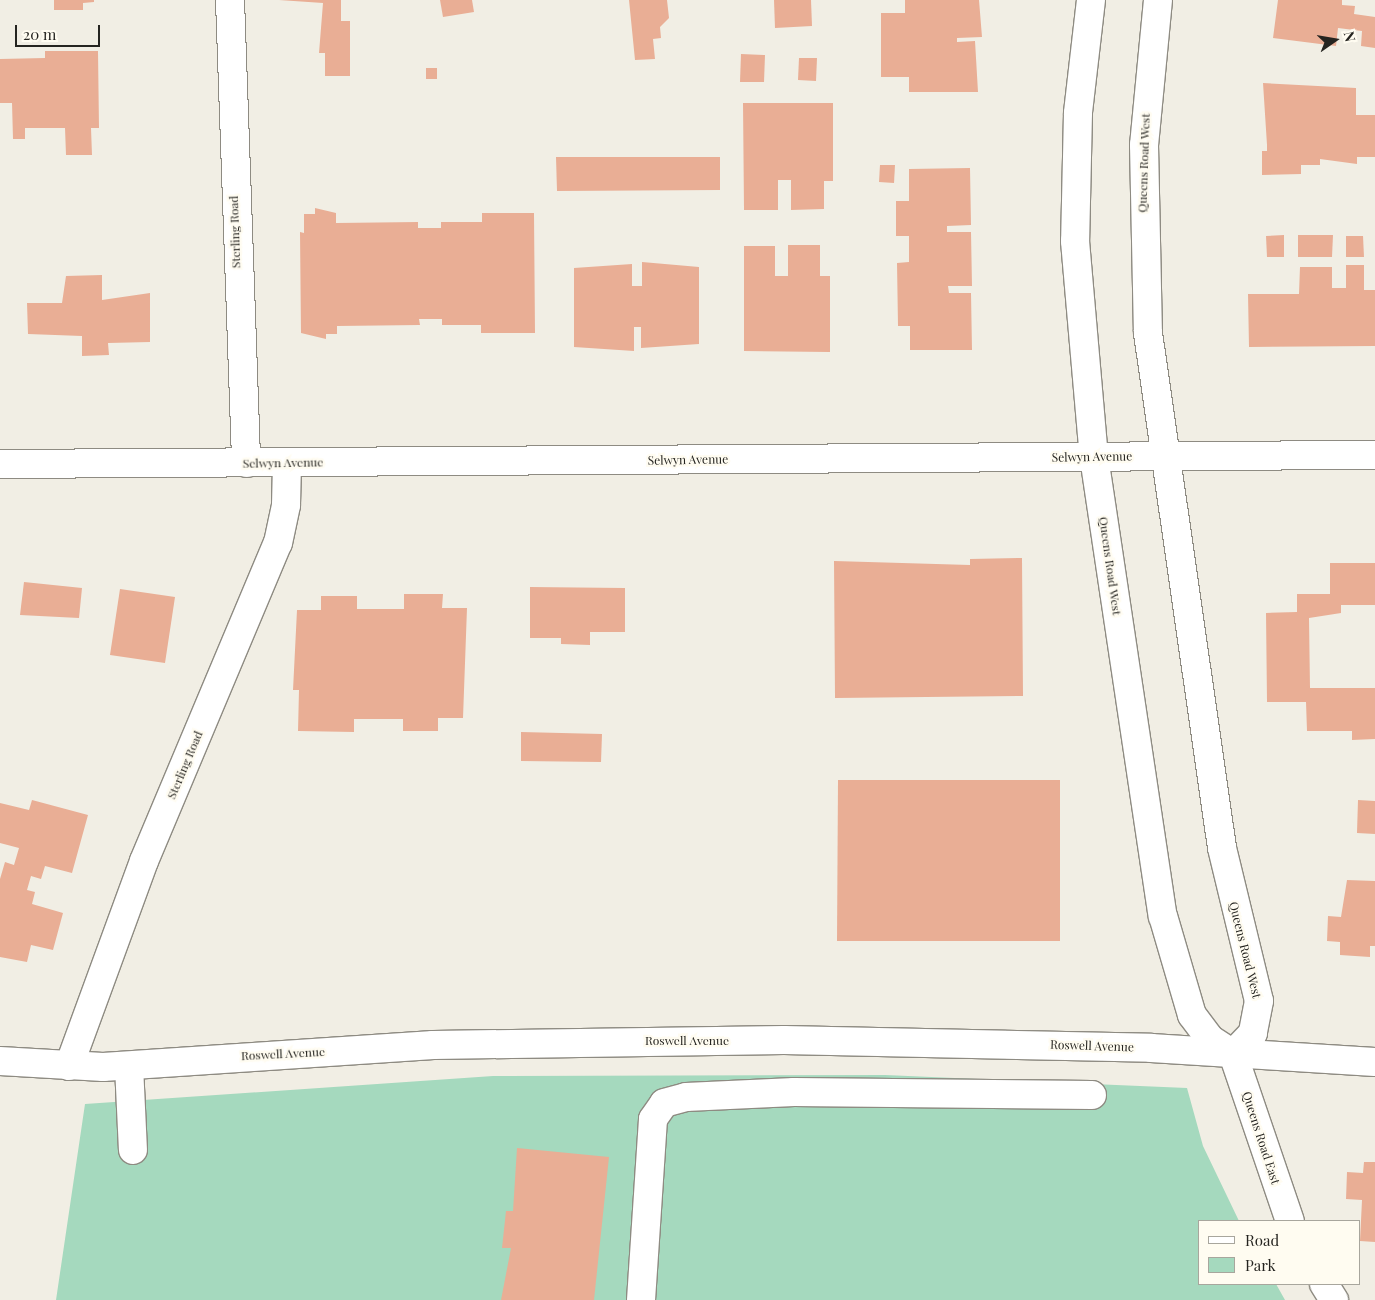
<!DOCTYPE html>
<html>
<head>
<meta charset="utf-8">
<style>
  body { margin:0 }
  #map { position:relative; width:1375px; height:1300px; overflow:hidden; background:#f1eee4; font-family:"Playfair Display",serif }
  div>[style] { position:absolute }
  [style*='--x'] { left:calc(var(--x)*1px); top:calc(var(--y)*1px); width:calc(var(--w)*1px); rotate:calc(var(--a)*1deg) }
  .green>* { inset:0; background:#a5d9be }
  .building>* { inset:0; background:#e9ae95 }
  .roads { filter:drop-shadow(1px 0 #8e8b82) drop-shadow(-1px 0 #8e8b82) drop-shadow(0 1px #8e8b82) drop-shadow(0 -1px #8e8b82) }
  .minor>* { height:28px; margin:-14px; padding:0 14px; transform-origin:14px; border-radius:14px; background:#fff }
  span { translate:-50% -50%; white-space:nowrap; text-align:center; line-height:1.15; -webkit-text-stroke:4.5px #fffcf1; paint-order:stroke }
  .street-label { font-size:12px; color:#252420 }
  .legend { position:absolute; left:1198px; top:1220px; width:162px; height:65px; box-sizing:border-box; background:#fffcf1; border:1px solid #a8a69d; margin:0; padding:6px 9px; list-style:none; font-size:15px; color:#252420 }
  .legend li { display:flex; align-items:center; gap:10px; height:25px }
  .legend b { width:25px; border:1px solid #a8a69d }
  .north { position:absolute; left:1310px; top:15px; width:50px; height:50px; -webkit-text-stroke:4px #fffcf1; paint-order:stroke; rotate:77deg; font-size:14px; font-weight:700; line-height:20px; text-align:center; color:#252420 }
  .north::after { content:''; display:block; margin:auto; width:18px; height:22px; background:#252420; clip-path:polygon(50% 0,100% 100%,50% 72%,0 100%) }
  .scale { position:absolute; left:15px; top:25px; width:85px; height:22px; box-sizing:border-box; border:2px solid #252420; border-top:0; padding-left:6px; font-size:15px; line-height:18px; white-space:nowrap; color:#252420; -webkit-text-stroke:4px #fffcf1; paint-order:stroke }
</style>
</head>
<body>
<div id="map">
  <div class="green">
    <i style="clip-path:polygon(885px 1075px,1187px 1088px,1203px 1146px,1239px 1221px,1199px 1221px,1199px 1284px,1276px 1284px,1285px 1300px,56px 1300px,85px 1104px,493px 1076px)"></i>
  </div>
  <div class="building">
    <i style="clip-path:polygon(54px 0,94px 0,94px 2px,83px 3px,83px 10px,54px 10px)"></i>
    <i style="clip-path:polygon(279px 0,341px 0,341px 21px,350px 21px,350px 76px,325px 76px,325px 53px,319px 53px,323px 3px)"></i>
    <i style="clip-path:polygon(440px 0,472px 0,474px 12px,443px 17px)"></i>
    <i style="clip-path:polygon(629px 0,667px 0,669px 18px,660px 27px,661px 38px,653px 39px,655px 59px,635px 60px)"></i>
    <i style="clip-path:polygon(774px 0,811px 0,812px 26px,775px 28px)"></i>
    <i style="clip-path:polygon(905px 0,979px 0,982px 37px,957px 38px,957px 42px,975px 41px,978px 92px,909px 92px,909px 77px,881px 77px,881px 13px,905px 13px)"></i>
    <i style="clip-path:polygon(1278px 0,1342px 0,1342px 5px,1355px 6px,1354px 14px,1375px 17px,1375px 48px,1361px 46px,1362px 31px,1338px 28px,1336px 46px,1273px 38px)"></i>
    <i style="clip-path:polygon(45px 51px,98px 51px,99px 128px,91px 128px,92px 155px,66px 155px,65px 128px,25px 128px,25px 139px,13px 139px,12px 103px,0 103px,0 59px,45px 58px)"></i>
    <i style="clip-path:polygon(741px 54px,765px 55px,764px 82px,740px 82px)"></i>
    <i style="clip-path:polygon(799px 58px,817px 58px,816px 81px,798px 80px)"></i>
    <i style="clip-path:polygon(426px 68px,437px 68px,437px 79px,426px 79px)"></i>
    <i style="clip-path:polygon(1263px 83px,1356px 88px,1356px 115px,1375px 115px,1375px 157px,1357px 157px,1357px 164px,1320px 159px,1320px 165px,1301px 165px,1301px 174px,1262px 175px,1262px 151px,1267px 151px,1267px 145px)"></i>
    <i style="clip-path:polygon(743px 103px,833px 103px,833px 181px,824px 181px,824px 209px,791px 210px,791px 180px,778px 180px,778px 210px,744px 210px)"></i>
    <i style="clip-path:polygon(556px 157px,720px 157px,720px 190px,557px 191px)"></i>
    <i style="clip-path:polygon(880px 165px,895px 165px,894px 183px,879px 182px)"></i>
    <i style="clip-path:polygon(970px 168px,971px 225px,947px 226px,947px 232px,971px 232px,972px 286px,948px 286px,949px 293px,971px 293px,972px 350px,910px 350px,910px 326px,898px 326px,897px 263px,909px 262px,909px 236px,896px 236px,896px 201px,909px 201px,909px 169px)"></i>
    <i style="clip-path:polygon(315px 208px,336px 213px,336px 223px,418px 222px,418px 228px,441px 228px,441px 222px,482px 222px,482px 213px,534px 213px,535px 333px,481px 333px,481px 325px,442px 325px,442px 319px,419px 319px,420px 325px,337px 326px,337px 334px,326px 334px,326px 339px,301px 333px,300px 232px,304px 233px,304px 214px,315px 214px)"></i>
    <i style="clip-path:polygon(1284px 235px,1284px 257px,1267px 257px,1266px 236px)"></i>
    <i style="clip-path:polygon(1298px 235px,1333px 235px,1332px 257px,1298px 257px)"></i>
    <i style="clip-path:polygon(1346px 236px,1363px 236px,1364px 257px,1346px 257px)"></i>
    <i style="clip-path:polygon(788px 245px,820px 245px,820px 276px,830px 276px,830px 352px,744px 351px,744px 246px,775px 246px,775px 276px,788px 276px)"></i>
    <i style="clip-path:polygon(642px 262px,699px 267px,699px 344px,641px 348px,641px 327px,634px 327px,634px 351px,574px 347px,574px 268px,632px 264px,632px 286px,642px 286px)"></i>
    <i style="clip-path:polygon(1346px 265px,1364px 265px,1364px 290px,1375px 290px,1375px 346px,1249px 347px,1248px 294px,1299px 294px,1300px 267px,1332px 267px,1332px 288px,1346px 288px)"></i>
    <i style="clip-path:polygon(102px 275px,102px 300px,150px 293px,150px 342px,108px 343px,109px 355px,82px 356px,82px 336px,28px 334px,27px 303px,62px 303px,66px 276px)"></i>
    <i style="clip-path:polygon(1022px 558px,1023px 696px,835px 698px,834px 561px,970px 565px,970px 559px)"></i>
    <i style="clip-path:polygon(1330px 563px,1375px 563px,1375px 605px,1341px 605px,1341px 613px,1309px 618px,1310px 688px,1375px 688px,1375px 739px,1352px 740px,1352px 731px,1307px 731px,1306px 702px,1267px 702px,1266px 613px,1297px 612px,1297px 594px,1330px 594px)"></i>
    <i style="clip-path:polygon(24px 582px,82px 588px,79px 618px,20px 615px)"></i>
    <i style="clip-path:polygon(530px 587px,625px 588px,625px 632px,590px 632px,590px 645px,561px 644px,561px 638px,530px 638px)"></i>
    <i style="clip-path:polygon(120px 589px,175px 597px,165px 663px,110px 655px)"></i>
    <i style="clip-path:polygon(404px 594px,443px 594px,442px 608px,467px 608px,463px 718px,438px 718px,438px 731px,403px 731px,403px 719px,354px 719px,354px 732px,298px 731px,299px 690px,293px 690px,297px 610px,321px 610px,321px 596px,357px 596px,357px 609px,404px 609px)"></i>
    <i style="clip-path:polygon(521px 732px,602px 734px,601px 762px,521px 761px)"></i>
    <i style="clip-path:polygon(838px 780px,1060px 780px,1060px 941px,837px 941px)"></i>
    <i style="clip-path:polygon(32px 800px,88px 815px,72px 873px,45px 866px,41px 879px,31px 876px,27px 890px,35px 892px,32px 904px,63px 913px,53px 950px,31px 945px,27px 962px,0 957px,0 879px,5px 862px,14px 865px,19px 848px,0 843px,0 803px,29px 810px)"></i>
    <i style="clip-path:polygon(1358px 800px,1375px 801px,1375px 834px,1357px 833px)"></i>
    <i style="clip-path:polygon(1347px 880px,1375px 881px,1375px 946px,1370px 946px,1370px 957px,1340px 955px,1340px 942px,1327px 941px,1328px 916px,1341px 917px)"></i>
    <i style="clip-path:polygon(517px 1148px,609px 1157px,594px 1300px,501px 1300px,511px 1248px,502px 1248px,506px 1211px,513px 1211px)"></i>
    <i style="clip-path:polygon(1364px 1162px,1375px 1162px,1375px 1242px,1360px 1241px,1362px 1200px,1346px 1199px,1347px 1172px,1363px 1173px)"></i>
  </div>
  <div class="roads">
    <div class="minor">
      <i style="--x:230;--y:0;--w:463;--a:88"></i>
      <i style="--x:1091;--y:0;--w:114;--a:96.6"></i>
      <i style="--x:1078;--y:113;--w:128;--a:91.3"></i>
      <i style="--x:1075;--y:241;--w:217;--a:85"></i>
      <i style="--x:1094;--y:457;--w:464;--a:81.5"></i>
      <i style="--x:1163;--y:916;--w:103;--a:73.7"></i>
      <i style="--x:1192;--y:1015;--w:30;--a:53"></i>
      <i style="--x:1210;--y:1039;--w:27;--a:33"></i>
      <i style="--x:1158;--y:0;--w:146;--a:95.5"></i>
      <i style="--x:1144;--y:145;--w:188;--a:88.8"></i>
      <i style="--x:1148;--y:333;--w:520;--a:81.82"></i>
      <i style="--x:1222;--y:848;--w:157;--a:76.4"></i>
      <i style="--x:1259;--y:1001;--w:33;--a:101"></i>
      <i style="--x:1253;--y:1033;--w:29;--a:134"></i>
      <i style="--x:0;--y:464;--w:1375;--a:-0.38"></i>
      <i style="--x:1233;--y:1054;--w:176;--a:71.2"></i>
      <i style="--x:0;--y:1061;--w:103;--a:3.3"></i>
      <i style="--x:103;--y:1067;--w:331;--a:-3.8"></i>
      <i style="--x:433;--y:1045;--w:351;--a:-0.8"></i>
      <i style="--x:784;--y:1040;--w:367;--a:1.2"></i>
      <i style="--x:1151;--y:1048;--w:224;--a:3.6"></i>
      <i style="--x:69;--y:1066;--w:218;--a:-69.9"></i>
      <i style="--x:144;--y:861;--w:345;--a:-67.2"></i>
      <i style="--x:278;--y:543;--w:39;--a:-78"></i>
      <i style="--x:286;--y:505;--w:42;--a:-88.6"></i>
      <i style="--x:129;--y:1066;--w:84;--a:87.3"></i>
      <i style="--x:1324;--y:1284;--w:19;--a:58"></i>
      <i style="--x:641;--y:1300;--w:181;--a:-86.2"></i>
      <i style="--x:653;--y:1119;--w:19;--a:-55"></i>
      <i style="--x:664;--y:1103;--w:23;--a:-15"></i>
      <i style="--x:686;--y:1097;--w:108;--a:-2.7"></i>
      <i style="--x:794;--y:1092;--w:298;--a:0.6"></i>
    </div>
  </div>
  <div class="street-label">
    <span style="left:1144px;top:163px;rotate:-88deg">Queens Road West</span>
    <span style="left:235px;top:232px;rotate:-92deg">Sterling Road</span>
    <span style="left:1092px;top:457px;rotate:-1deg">Selwyn Avenue</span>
    <span style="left:688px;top:460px;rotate:-1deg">Selwyn Avenue</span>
    <span style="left:283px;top:463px;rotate:-1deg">Selwyn Avenue</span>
    <span style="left:1110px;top:566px;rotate:82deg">Queens Road West</span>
    <span style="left:185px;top:765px;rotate:-67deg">Sterling Road</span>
    <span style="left:1245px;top:950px;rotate:76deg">Queens Road West</span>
    <span style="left:687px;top:1041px">Roswell Avenue</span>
    <span style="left:1092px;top:1046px;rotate:2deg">Roswell Avenue</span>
    <span style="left:283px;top:1054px;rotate:-3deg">Roswell Avenue</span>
    <span style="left:1261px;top:1138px;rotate:72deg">Queens Road East</span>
  </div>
  <ul class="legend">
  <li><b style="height:6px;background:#fff"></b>Road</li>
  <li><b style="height:14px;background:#a5d9be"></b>Park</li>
  </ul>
  <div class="north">N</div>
  <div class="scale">20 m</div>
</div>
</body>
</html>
